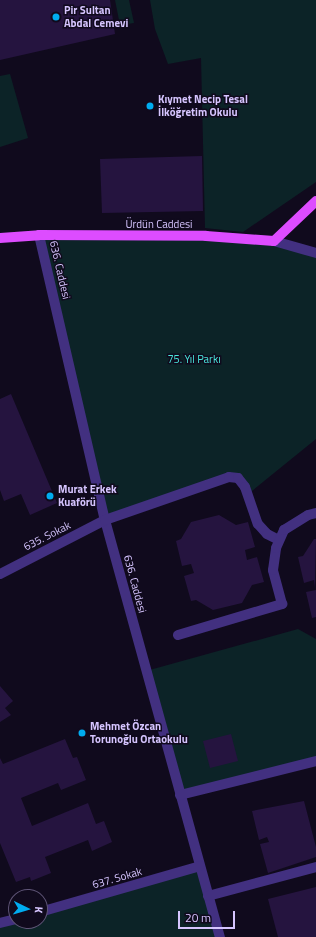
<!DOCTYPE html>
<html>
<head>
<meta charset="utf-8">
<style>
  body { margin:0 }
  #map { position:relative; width:316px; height:937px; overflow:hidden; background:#100a1d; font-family:"Titillium Web",sans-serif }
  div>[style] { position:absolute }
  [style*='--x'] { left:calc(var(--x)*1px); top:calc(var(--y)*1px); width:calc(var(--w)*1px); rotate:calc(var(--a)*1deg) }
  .green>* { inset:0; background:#0c2327 }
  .building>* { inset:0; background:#25143f }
  .minor>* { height:10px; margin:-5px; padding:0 5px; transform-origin:5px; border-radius:5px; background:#423080 }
  .major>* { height:10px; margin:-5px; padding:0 5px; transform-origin:5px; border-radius:5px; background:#dd4cff }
  .dots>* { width:11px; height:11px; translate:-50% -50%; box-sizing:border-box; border:2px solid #100a1d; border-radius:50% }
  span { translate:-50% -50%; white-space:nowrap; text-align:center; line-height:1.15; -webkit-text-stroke:3px #100a1d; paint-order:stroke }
  .poi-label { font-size:11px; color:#d6c5ff; font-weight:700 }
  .left { translate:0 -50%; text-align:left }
  .street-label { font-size:11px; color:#d6c5ff }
  .park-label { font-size:11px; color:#49e8dd }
  .north { position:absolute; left:8px; top:889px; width:40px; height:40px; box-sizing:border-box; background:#100a1d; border:1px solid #5f5577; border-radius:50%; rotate:95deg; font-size:11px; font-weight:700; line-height:16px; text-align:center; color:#d6c5ff }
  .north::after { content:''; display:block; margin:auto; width:14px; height:18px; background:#00acf0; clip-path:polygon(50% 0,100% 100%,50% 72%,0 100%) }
  .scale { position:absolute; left:178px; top:911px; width:57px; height:18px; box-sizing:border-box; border:2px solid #d6c5ff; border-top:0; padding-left:5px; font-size:12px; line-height:14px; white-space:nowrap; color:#d6c5ff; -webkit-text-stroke:3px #100a1d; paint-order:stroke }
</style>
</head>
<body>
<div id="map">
  <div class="green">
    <i style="clip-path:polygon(115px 0,129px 0,134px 23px,120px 25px)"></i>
    <i style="clip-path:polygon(150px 0,316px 0,316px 182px,243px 232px,205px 228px,201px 58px,168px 64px,155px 29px)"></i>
    <i style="clip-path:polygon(10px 74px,28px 138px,0 147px,0 76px)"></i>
    <i style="clip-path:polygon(39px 235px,244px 238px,316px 253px,316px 439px,247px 495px,238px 479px,105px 520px)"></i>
    <i style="clip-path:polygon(298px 629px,316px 639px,316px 761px,180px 795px,146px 671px)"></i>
    <i style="clip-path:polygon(200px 866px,220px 937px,0 937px,0 923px,40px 921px,40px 912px)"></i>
  </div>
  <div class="building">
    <i style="clip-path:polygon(0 0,110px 0,115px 34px,0 60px)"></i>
    <i style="clip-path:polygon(202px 156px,203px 211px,102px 213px,100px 159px)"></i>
    <i style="clip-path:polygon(11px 394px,57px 503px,30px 515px,21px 494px,4px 501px,0 490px,0 399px)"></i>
    <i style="clip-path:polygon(219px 515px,236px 525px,248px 522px,255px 547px,245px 550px,247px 560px,257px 557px,264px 582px,252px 585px,242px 603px,213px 610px,196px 600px,191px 601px,184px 576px,194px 573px,191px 564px,182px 566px,176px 541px,181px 539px,191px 522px)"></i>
    <i style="clip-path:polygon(314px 539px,316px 539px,315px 588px,314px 580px,304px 583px,298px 557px,303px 556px)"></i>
    <i style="clip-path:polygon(316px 590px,316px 617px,312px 618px,306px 592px)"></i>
    <i style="clip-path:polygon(0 686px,13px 701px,5px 708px,11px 715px,0 722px)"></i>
    <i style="clip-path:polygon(231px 734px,238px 761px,210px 768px,203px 741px)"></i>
    <i style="clip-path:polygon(65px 739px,73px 758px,77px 757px,86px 780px,61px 790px,58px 783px,21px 798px,32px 826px,88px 803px,96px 824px,104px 821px,112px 842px,92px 851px,88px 840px,45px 857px,51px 873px,31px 881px,30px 877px,16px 882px,0 843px,0 758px,3px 764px)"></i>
    <i style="clip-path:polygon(304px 801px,316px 847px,316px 857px,268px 873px,260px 844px,269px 842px,267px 837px,259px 840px,252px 811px)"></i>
    <i style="clip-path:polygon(316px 887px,316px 937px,278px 937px,268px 899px)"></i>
  </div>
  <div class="minor">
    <i style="--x:39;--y:235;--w:293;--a:77"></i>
    <i style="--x:105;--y:520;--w:433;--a:74.6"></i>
    <i style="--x:274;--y:241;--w:44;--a:15.9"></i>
    <i style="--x:0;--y:574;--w:118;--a:-27.2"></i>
    <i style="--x:105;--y:520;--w:131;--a:-19.1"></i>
    <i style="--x:229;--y:477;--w:9;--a:6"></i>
    <i style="--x:238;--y:478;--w:11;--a:52"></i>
    <i style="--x:245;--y:487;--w:39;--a:71"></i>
    <i style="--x:258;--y:524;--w:13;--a:48"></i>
    <i style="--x:267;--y:534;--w:13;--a:27"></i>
    <i style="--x:178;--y:635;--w:109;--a:-16.6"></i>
    <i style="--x:282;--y:604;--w:35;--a:-105"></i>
    <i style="--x:273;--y:570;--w:22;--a:-82"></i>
    <i style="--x:276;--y:548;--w:20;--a:-66"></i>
    <i style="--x:284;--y:530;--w:28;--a:-32"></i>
    <i style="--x:308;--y:515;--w:8;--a:-14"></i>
    <i style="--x:180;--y:795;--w:140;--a:-14"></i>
    <i style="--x:208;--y:896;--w:112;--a:-15"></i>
    <i style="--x:40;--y:912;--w:166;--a:-16"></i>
    <i style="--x:0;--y:923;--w:16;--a:-14"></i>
  </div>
  <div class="major">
    <i style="--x:0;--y:238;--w:39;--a:-4"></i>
    <i style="--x:39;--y:235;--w:167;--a:0.3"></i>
    <i style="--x:206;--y:236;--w:68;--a:4.2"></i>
    <i style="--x:274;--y:241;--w:58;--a:-43.6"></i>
  </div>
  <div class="dots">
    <i style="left:56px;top:17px;background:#00acf0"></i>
    <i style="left:150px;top:106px;background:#00acf0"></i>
    <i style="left:50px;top:496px;background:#00acf0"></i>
    <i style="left:82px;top:733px;background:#00acf0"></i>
  </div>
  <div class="poi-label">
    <span class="left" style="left:64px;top:17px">Pir Sultan<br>Abdal Cemevi</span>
    <span class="left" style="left:158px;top:106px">Kıymet Necip Tesal<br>İlköğretim Okulu</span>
    <span class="left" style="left:58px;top:496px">Murat Erkek<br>Kuaförü</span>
    <span class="left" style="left:90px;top:733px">Mehmet Özcan<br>Torunoğlu Ortaokulu</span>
  </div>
  <div class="street-label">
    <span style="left:159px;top:224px">Ürdün Caddesi</span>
    <span style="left:60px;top:270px;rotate:77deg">636. Caddesi</span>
    <span style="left:47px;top:536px;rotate:-27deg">635. Sokak</span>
    <span style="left:135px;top:584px;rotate:75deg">636. Caddesi</span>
    <span style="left:117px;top:878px;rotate:-16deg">637. Sokak</span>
  </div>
  <div class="park-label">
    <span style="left:194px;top:359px">75. Yıl Parkı</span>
  </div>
  <div class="north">K</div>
  <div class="scale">20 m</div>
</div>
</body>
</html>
